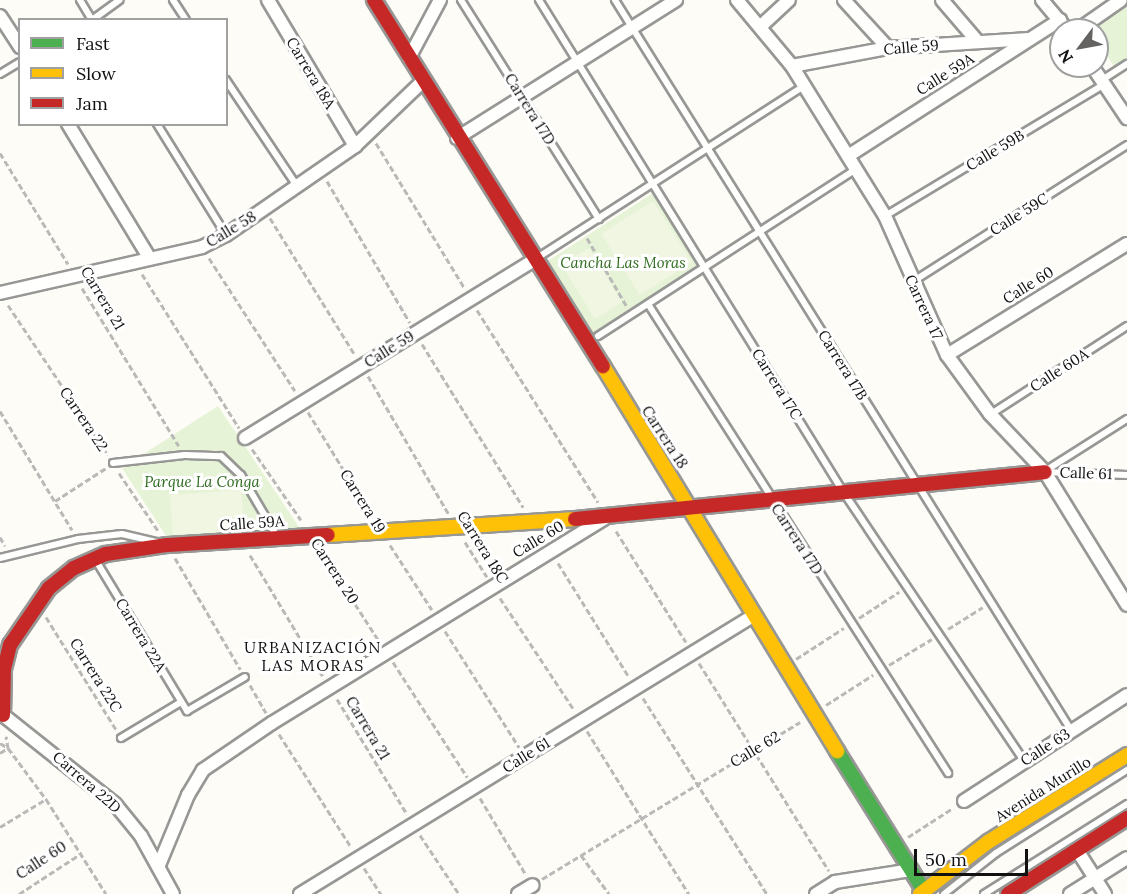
<!DOCTYPE html>
<html>
<head>
<meta charset="utf-8">
<style>
  body { margin:0 }
  #map { position:relative; width:1127px; height:894px; overflow:hidden; background:#fdfcf7; font-family:Lora,serif }
  div>[style] { position:absolute }
  [style*='--x'] { left:calc(var(--x)*1px); top:calc(var(--y)*1px); width:calc(var(--w)*1px); rotate:calc(var(--a)*1deg) }
  .green>* { inset:0; background:#e7f3d7 }
  .pitch>* { inset:0; background:#f0f6e1 }
  .path>* { height:3px; margin-top:-1.5px; transform-origin:0; background:repeating-linear-gradient(90deg,#b9b9b8 0 6px,transparent 0 9px) }
  .roads { filter:drop-shadow(2px 0 #979795) drop-shadow(-2px 0 #979795) drop-shadow(0 2px #979795) drop-shadow(0 -2px #979795) }
  .lane>* { height:6px; margin:-3px; padding:0 3px; transform-origin:3px; border-radius:3px; background:#fffffe }
  .street>* { height:12px; margin:-6px; padding:0 6px; transform-origin:6px; border-radius:6px; background:#fffffe }
  .fast>* { height:14px; margin:-7px; padding:0 7px; transform-origin:7px; border-radius:7px; background:#4caf50 }
  .slow>* { height:14px; margin:-7px; padding:0 7px; transform-origin:7px; border-radius:7px; background:#ffc107 }
  .jam>* { height:14px; margin:-7px; padding:0 7px; transform-origin:7px; border-radius:7px; background:#c62828 }
  span { translate:-50% -50%; white-space:nowrap; text-align:center; line-height:1.15; -webkit-text-stroke:6px #fff; paint-order:stroke }
  .street-label { font-size:15px; color:#111 }
  .park-label { font-size:15px; color:#2f6b1f; font-style:italic }
  .neighbourhood-label { font-size:16px; color:#111; letter-spacing:1.5px }
  .legend { position:absolute; left:18px; top:18px; width:210px; height:108px; box-sizing:border-box; background:#fff; border:2px solid #a0a0a0; margin:0; padding:8px 10px; list-style:none; font-size:18px; color:#111 }
  .legend li { display:flex; align-items:center; gap:12px; height:30px }
  .legend b { width:30px; border:2px solid #a0a0a0 }
  .north { position:absolute; left:1049px; top:18px; width:60px; height:60px; box-sizing:border-box; background:#fff; border:2px solid #a0a0a0; border-radius:50%; rotate:238deg; font-size:16px; font-weight:700; line-height:24px; text-align:center; color:#111 }
  .north::after { content:''; display:block; margin:auto; width:21px; height:27px; background:#646362; clip-path:polygon(50% 0,100% 100%,50% 72%,0 100%) }
  .scale { position:absolute; left:914px; top:849px; width:114px; height:27px; box-sizing:border-box; border:3px solid #111; border-top:0; padding-left:8px; font-size:18px; line-height:21px; white-space:nowrap; color:#111; -webkit-text-stroke:4px #fff; paint-order:stroke }
</style>
</head>
<body>
<div id="map">
  <div class="green">
    <i style="clip-path:polygon(1127px 3px,1127px 60px,1115px 68px,1097px 40px,1097px 30px,1089px 28px)"></i>
    <i style="clip-path:polygon(653px 193px,699px 265px,593px 334px,546px 262px)"></i>
    <i style="clip-path:polygon(218px 406px,301px 530px,168px 539px,122px 468px)"></i>
  </div>
  <div class="pitch">
    <i style="clip-path:polygon(653px 201px,692px 262px,640px 295px,601px 234px)"></i>
    <i style="clip-path:polygon(589px 248px,622px 302px,595px 319px,561px 264px)"></i>
    <i style="clip-path:polygon(241px 490px,245px 531px,173px 535px,170px 495px)"></i>
  </div>
  <div class="path">
    <i style="--x:376;--y:143;--w:171;--a:58.6"></i>
    <i style="--x:0;--y:153;--w:130;--a:58.5"></i>
    <i style="--x:327;--y:181;--w:164;--a:59.7"></i>
    <i style="--x:270;--y:218;--w:161;--a:58.2"></i>
    <i style="--x:587;--y:238;--w:78;--a:59.8"></i>
    <i style="--x:209;--y:258;--w:158;--a:57.1"></i>
    <i style="--x:142;--y:274;--w:182;--a:57.8"></i>
    <i style="--x:82;--y:288;--w:185;--a:58.5"></i>
    <i style="--x:8;--y:305;--w:180;--a:56.3"></i>
    <i style="--x:477;--y:310;--w:227;--a:57.8"></i>
    <i style="--x:422;--y:344;--w:192;--a:58.2"></i>
    <i style="--x:368;--y:376;--w:159;--a:59.7"></i>
    <i style="--x:0;--y:411;--w:139;--a:58.8"></i>
    <i style="--x:308;--y:412;--w:122;--a:58.4"></i>
    <i style="--x:252;--y:449;--w:86;--a:55.4"></i>
    <i style="--x:119;--y:473;--w:71;--a:55.9"></i>
    <i style="--x:55;--y:501;--w:61;--a:-32.9"></i>
    <i style="--x:616;--y:531;--w:131;--a:57.8"></i>
    <i style="--x:0;--y:537;--w:10;--a:61"></i>
    <i style="--x:465;--y:542;--w:41;--a:57.8"></i>
    <i style="--x:390;--y:545;--w:77;--a:57.1"></i>
    <i style="--x:321;--y:551;--w:107;--a:57.2"></i>
    <i style="--x:250;--y:555;--w:144;--a:59"></i>
    <i style="--x:175;--y:558;--w:129;--a:59.6"></i>
    <i style="--x:558;--y:563;--w:134;--a:58.1"></i>
    <i style="--x:500;--y:598;--w:134;--a:56.5"></i>
    <i style="--x:46;--y:617;--w:134;--a:58.1"></i>
    <i style="--x:859;--y:618;--w:48;--a:-33"></i>
    <i style="--x:948;--y:629;--w:41;--a:-32.2"></i>
    <i style="--x:445;--y:631;--w:138;--a:57.5"></i>
    <i style="--x:796;--y:659;--w:57;--a:-32.9"></i>
    <i style="--x:393;--y:662;--w:137;--a:57.2"></i>
    <i style="--x:699;--y:663;--w:245;--a:58"></i>
    <i style="--x:889;--y:665;--w:50;--a:-31.2"></i>
    <i style="--x:250;--y:685;--w:32;--a:60"></i>
    <i style="--x:643;--y:698;--w:232;--a:57.7"></i>
    <i style="--x:337;--y:699;--w:135;--a:58.7"></i>
    <i style="--x:826;--y:705;--w:56;--a:-32.6"></i>
    <i style="--x:587;--y:731;--w:192;--a:58"></i>
    <i style="--x:279;--y:734;--w:134;--a:57.5"></i>
    <i style="--x:0;--y:743;--w:9;--a:32"></i>
    <i style="--x:8;--y:748;--w:64;--a:53.3"></i>
    <i style="--x:46;--y:799;--w:112;--a:57.7"></i>
    <i style="--x:0;--y:753;--w:9;--a:-32"></i>
    <i style="--x:8;--y:748;--w:12;--a:-99"></i>
    <i style="--x:480;--y:798;--w:90;--a:59.1"></i>
    <i style="--x:0;--y:827;--w:54;--a:-31.3"></i>
    <i style="--x:420;--y:835;--w:71;--a:56.5"></i>
    <i style="--x:908;--y:837;--w:54;--a:-32.8"></i>
    <i style="--x:581;--y:855;--w:48;--a:54.3"></i>
    <i style="--x:364;--y:868;--w:31;--a:57"></i>
    <i style="--x:542;--y:879;--w:302;--a:-31.3"></i>
    <i style="--x:19;--y:894;--w:75;--a:-33.1"></i>
  </div>
  <div class="roads">
    <div class="lane">
      <i style="--x:80;--y:0;--w:23;--a:59"></i>
      <i style="--x:173;--y:0;--w:24;--a:57"></i>
      <i style="--x:461;--y:0;--w:259;--a:57.8"></i>
      <i style="--x:539;--y:0;--w:580;--a:58.26"></i>
      <i style="--x:844;--y:493;--w:323;--a:56.1"></i>
      <i style="--x:615;--y:0;--w:861;--a:58.01"></i>
      <i style="--x:92;--y:20;--w:34;--a:-36"></i>
      <i style="--x:0;--y:74;--w:23;--a:-31"></i>
      <i style="--x:226;--y:80;--w:128;--a:56.2"></i>
      <i style="--x:1102;--y:80;--w:30;--a:-33"></i>
      <i style="--x:157;--y:124;--w:131;--a:58.1"></i>
      <i style="--x:885;--y:216;--w:257;--a:-31"></i>
      <i style="--x:537;--y:258;--w:318;--a:-32.8"></i>
      <i style="--x:912;--y:282;--w:255;--a:-32.5"></i>
      <i style="--x:648;--y:304;--w:557;--a:57.39"></i>
      <i style="--x:598;--y:336;--w:307;--a:-32.9"></i>
      <i style="--x:991;--y:414;--w:162;--a:-32.9"></i>
      <i style="--x:113;--y:463;--w:72;--a:-6.3"></i>
      <i style="--x:185;--y:455;--w:36;--a:2"></i>
      <i style="--x:221;--y:456;--w:28;--a:44"></i>
      <i style="--x:241;--y:475;--w:69;--a:59.7"></i>
      <i style="--x:1045;--y:471;--w:97;--a:-32.4"></i>
      <i style="--x:1045;--y:472;--w:82;--a:2.1"></i>
      <i style="--x:0;--y:558;--w:80;--a:-13.7"></i>
      <i style="--x:78;--y:539;--w:44;--a:-6.5"></i>
      <i style="--x:122;--y:534;--w:36;--a:13"></i>
      <i style="--x:95;--y:559;--w:178;--a:58.8"></i>
      <i style="--x:187;--y:711;--w:67;--a:-30.4"></i>
      <i style="--x:121;--y:738;--w:70;--a:-31"></i>
      <i style="--x:944;--y:894;--w:66;--a:-38.3"></i>
      <i style="--x:996;--y:853;--w:155;--a:-32.4"></i>
      <i style="--x:984;--y:894;--w:169;--a:-32.2"></i>
    </div>
    <div class="street">
      <i style="--x:268;--y:0;--w:170;--a:59.2"></i>
      <i style="--x:737;--y:0;--w:86;--a:50.2"></i>
      <i style="--x:792;--y:66;--w:176;--a:58.2"></i>
      <i style="--x:885;--y:216;--w:152;--a:66"></i>
      <i style="--x:947;--y:355;--w:73;--a:53.9"></i>
      <i style="--x:990;--y:414;--w:80;--a:46.5"></i>
      <i style="--x:1045;--y:472;--w:156;--a:58.3"></i>
      <i style="--x:844;--y:0;--w:65;--a:47.5"></i>
      <i style="--x:942;--y:0;--w:55;--a:49.4"></i>
      <i style="--x:1042;--y:0;--w:39;--a:50"></i>
      <i style="--x:0;--y:16;--w:37;--a:57"></i>
      <i style="--x:761;--y:26;--w:38;--a:-43"></i>
      <i style="--x:1078;--y:30;--w:52;--a:-34.9"></i>
      <i style="--x:409;--y:58;--w:66;--a:-61.9"></i>
      <i style="--x:792;--y:66;--w:98;--a:-10.6"></i>
      <i style="--x:888;--y:48;--w:141;--a:-3.7"></i>
      <i style="--x:1092;--y:66;--w:63;--a:56.1"></i>
      <i style="--x:68;--y:124;--w:156;--a:58.7"></i>
      <i style="--x:457;--y:138;--w:259;--a:-32.2"></i>
      <i style="--x:848;--y:156;--w:252;--a:-32.7"></i>
      <i style="--x:0;--y:293;--w:207;--a:-12.8"></i>
      <i style="--x:202;--y:247;--w:27;--a:-27"></i>
      <i style="--x:226;--y:235;--w:157;--a:-34.6"></i>
      <i style="--x:355;--y:146;--w:94;--a:-43.7"></i>
      <i style="--x:947;--y:355;--w:211;--a:-31.7"></i>
      <i style="--x:245;--y:438;--w:339;--a:-31.6"></i>
      <i style="--x:3;--y:715;--w:143;--a:38.5"></i>
      <i style="--x:115;--y:804;--w:41;--a:50.9"></i>
      <i style="--x:141;--y:836;--w:66;--a:61.1"></i>
      <i style="--x:964;--y:801;--w:194;--a:-33"></i>
      <i style="--x:1077;--y:850;--w:52;--a:57.5"></i>
      <i style="--x:159;--y:865;--w:76;--a:-67.5"></i>
      <i style="--x:188;--y:795;--w:29;--a:-59"></i>
      <i style="--x:203;--y:770;--w:83;--a:-34.3"></i>
      <i style="--x:272;--y:723;--w:390;--a:-31.6"></i>
      <i style="--x:300;--y:894;--w:532;--a:-31.54"></i>
      <i style="--x:518;--y:894;--w:17;--a:-31"></i>
      <i style="--x:816;--y:894;--w:22;--a:-32"></i>
      <i style="--x:835;--y:882;--w:78;--a:-8.9"></i>
      <i style="--x:1070;--y:894;--w:67;--a:-32.3"></i>
    </div>
    <div class="fast">
      <i style="--x:837;--y:751;--w:165;--a:58.1"></i>
    </div>
    <div class="slow">
      <i style="--x:603;--y:366;--w:451;--a:58.7"></i>
      <i style="--x:328;--y:535;--w:248;--a:-3.7"></i>
      <i style="--x:920;--y:894;--w:86;--a:-37.4"></i>
      <i style="--x:988;--y:842;--w:164;--a:-32"></i>
    </div>
    <div class="jam">
      <i style="--x:374;--y:0;--w:432;--a:58"></i>
      <i style="--x:575;--y:519;--w:472;--a:-5.7"></i>
      <i style="--x:3;--y:715;--w:46;--a:-88.8"></i>
      <i style="--x:4;--y:669;--w:25;--a:-76"></i>
      <i style="--x:10;--y:645;--w:69;--a:-55.6"></i>
      <i style="--x:49;--y:588;--w:32;--a:-39"></i>
      <i style="--x:74;--y:568;--w:35;--a:-24"></i>
      <i style="--x:106;--y:554;--w:62;--a:-8.4"></i>
      <i style="--x:167;--y:545;--w:161;--a:-3.6"></i>
      <i style="--x:1008;--y:894;--w:141;--a:-32.6"></i>
    </div>
  </div>
  <div class="street-label">
    <span style="left:911px;top:47px;rotate:-5deg">Calle 59</span>
    <span style="left:311px;top:73px;rotate:59deg">Carrera 18A</span>
    <span style="left:945px;top:74px;rotate:-32deg">Calle 59A</span>
    <span style="left:530px;top:109px;rotate:58deg">Carrera 17D</span>
    <span style="left:995px;top:150px;rotate:-31deg">Calle 59B</span>
    <span style="left:1019px;top:214px;rotate:-32deg">Calle 59C</span>
    <span style="left:231px;top:229px;rotate:-31deg">Calle 58</span>
    <span style="left:1028px;top:285px;rotate:-32deg">Calle 60</span>
    <span style="left:103px;top:298px;rotate:59deg">Carrera 21</span>
    <span style="left:924px;top:307px;rotate:65deg">Carrera 17</span>
    <span style="left:389px;top:349px;rotate:-32deg">Calle 59</span>
    <span style="left:843px;top:365px;rotate:58deg">Carrera 17B</span>
    <span style="left:1059px;top:370px;rotate:-33deg">Calle 60A</span>
    <span style="left:777px;top:384px;rotate:58deg">Carrera 17C</span>
    <span style="left:84px;top:419px;rotate:56deg">Carrera 22</span>
    <span style="left:665px;top:437px;rotate:57deg">Carrera 18</span>
    <span style="left:1086px;top:473px;rotate:2deg">Calle 61</span>
    <span style="left:363px;top:501px;rotate:58deg">Carrera 19</span>
    <span style="left:252px;top:523px;rotate:-4deg">Calle 59A</span>
    <span style="left:538px;top:539px;rotate:-31deg">Calle 60</span>
    <span style="left:797px;top:539px;rotate:57deg">Carrera 17D</span>
    <span style="left:483px;top:547px;rotate:58deg">Carrera 18C</span>
    <span style="left:335px;top:571px;rotate:57deg">Carrera 20</span>
    <span style="left:141px;top:635px;rotate:59deg">Carrera 22A</span>
    <span style="left:96px;top:675px;rotate:58deg">Carrera 22C</span>
    <span style="left:368px;top:728px;rotate:59deg">Carrera 21</span>
    <span style="left:1045px;top:747px;rotate:-33deg">Calle 63</span>
    <span style="left:755px;top:749px;rotate:-31deg">Calle 62</span>
    <span style="left:526px;top:755px;rotate:-32deg">Calle 61</span>
    <span style="left:87px;top:782px;rotate:41deg">Carrera 22D</span>
    <span style="left:1043px;top:789px;rotate:-32deg">Avenida Murillo</span>
    <span style="left:41px;top:860px;rotate:-33deg">Calle 60</span>
  </div>
  <div class="park-label">
    <span style="left:623px;top:263px">Cancha Las Moras</span>
    <span style="left:202px;top:482px">Parque La Conga</span>
  </div>
  <div class="neighbourhood-label">
    <span style="left:313px;top:656px">URBANIZACIÓN<br>LAS MORAS</span>
  </div>
  <ul class="legend">
  <li><b style="height:8px;background:#4caf50"></b>Fast</li>
  <li><b style="height:8px;background:#ffc107"></b>Slow</li>
  <li><b style="height:8px;background:#c62828"></b>Jam</li>
  </ul>
  <div class="north">N</div>
  <div class="scale">50 m</div>
</div>
</body>
</html>
